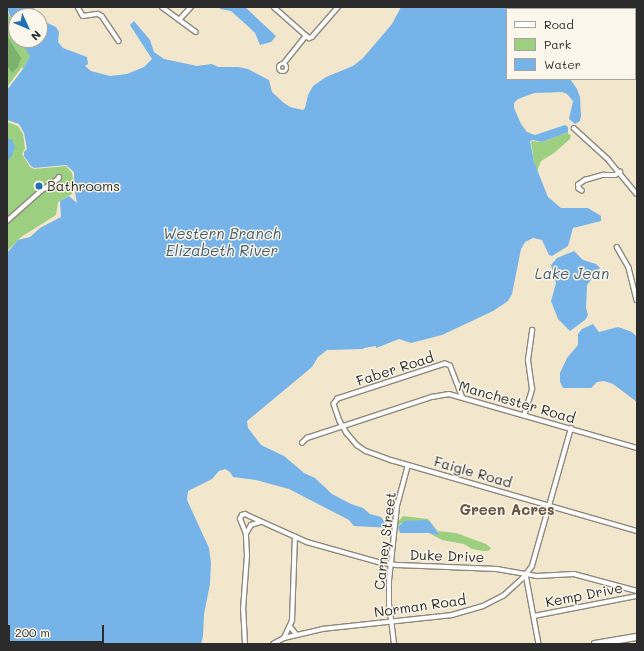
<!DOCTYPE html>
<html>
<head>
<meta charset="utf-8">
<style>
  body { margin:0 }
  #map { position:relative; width:644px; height:651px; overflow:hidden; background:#f2e6cc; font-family:Mali,sans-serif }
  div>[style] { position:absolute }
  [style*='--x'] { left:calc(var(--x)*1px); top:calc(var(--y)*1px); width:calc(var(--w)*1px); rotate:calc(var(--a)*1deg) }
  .green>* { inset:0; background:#9ccf80 }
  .forest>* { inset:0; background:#7db26e }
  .water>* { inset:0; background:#76b3e8 }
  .roads { filter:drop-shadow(1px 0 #8e887c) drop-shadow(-1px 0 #8e887c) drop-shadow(0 1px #8e887c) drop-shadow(0 -1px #8e887c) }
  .street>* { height:3.5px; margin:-1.75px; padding:0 1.75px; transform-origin:1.75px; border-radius:1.75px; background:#fff }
  .street>.ring { margin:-1.75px; padding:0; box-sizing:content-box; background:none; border:3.5px solid #fff; border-radius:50% }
  .primary>* { height:5.5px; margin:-2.75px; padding:0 2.75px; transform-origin:2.75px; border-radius:2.75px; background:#fff }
  .dots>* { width:11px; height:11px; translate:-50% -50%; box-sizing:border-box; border:2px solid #fbf7ec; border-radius:50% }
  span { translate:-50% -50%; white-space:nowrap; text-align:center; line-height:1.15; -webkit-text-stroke:3px #fbf7ec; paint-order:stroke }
  .poi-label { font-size:14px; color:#2b2b2b }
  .left { translate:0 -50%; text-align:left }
  .street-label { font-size:14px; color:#2b2b2b }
  .water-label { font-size:15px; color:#455b6d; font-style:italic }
  .neighbourhood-label { font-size:15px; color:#675846; font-weight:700 }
  .frame { position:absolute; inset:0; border:8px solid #2b2b2b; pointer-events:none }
  .legend { position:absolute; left:506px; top:8px; width:130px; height:72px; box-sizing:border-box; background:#fbf7ec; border:1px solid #a8a59f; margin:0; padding:5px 7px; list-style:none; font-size:12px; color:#2b2b2b }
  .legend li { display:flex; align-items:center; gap:8px; height:20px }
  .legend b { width:20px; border:1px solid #a8a59f }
  .north { position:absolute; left:8px; top:8px; width:40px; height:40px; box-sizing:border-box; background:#fbf7ec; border:1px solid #a8a59f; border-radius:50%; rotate:134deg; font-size:11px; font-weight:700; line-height:16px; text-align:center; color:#2b2b2b }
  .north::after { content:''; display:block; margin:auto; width:14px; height:18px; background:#1f6fb2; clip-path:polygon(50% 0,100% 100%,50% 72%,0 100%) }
  .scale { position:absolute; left:8px; top:625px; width:96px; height:18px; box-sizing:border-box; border:2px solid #2b2b2b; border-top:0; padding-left:5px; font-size:12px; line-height:14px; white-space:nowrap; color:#2b2b2b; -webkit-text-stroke:3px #fbf7ec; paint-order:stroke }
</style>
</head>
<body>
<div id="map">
  <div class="green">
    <i style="clip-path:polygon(7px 9px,16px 33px,16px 40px,22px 41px,30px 56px,23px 69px,22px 67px,7px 87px)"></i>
    <i style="clip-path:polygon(7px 122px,18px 126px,23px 134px,25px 149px,22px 154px,30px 167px,34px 169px,66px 166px,72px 173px,73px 179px,72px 194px,58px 202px,56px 215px,21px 237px,7px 251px)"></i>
    <i style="clip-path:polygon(568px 132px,568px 134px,571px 135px,570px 139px,554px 153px,541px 161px,537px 171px,534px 162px,531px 141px,542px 142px)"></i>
    <i style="clip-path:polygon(403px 516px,428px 519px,438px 531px,456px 533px,486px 544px,491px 548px,488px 551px,483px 551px,472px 549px,464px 544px,442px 540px,429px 533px,437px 535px,439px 533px,430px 522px,421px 521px,401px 523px,398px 527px,398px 522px)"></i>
  </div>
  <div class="forest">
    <i style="clip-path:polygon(7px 36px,21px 58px,18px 67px,12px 73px,8px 67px,7px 60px)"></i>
  </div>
  <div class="water">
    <i style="clip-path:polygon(7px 7px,33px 7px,39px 16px,16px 16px,16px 33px)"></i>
    <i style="clip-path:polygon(221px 7px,245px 7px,276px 36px,271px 42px,260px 45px,255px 33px,250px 28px,231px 11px,220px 9px)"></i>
    <i style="clip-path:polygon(401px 7px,637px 7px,637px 24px,635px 25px,635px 9px,507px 9px,507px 79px,570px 79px,577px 89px,580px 97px,581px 116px,580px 121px,575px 124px,569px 119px,573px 101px,567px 94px,562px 92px,534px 93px,518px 99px,514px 103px,514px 108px,521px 124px,527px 132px,535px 135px,565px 125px,568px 127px,568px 132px,542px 142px,533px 140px,530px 141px,534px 162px,548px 197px,561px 208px,588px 208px,601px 216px,601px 221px,573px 228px,568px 246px,552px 256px,549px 255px,542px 240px,533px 238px,525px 242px,521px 249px,512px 294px,508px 301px,493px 311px,442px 335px,411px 343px,399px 339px,376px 348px,376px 346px,364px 348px,363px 349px,327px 350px,318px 357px,312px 367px,247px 421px,248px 428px,261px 445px,284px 456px,304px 473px,315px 478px,332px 494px,351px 504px,363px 508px,370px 514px,381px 517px,387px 525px,392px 528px,354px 526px,349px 520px,289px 489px,256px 480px,233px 477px,230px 472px,225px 469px,219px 471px,212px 479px,188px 491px,187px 500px,209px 548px,211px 563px,210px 584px,204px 614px,203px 636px,201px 644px,7px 644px,7px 253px,18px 240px,30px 237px,40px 228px,61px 217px,60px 201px,69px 196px,77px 203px,74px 186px,74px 172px,66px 165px,34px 168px,31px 166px,24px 156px,24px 152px,27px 149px,24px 133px,19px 124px,7px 120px,7px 90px,23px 69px,30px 56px,20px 40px,40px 40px,40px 17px,43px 21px,56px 27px,59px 32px,58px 42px,63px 48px,87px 57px,88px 64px,85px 66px,91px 71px,110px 76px,127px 74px,144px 67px,152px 59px,130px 25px,134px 21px,150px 40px,154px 52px,164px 59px,197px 66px,212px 64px,218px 67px,238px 67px,248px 69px,269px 80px,272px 92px,284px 103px,290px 107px,303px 110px,305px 108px,308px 95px,313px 86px,326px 77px,353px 66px,363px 58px,392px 24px)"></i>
    <i style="clip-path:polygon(7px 138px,12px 140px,15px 147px,12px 156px,7px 161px)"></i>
    <i style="clip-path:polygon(574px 251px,583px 260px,596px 264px,600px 268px,587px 285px,586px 308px,588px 315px,585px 320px,570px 331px,558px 319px,551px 301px,556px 283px,551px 265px,557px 258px)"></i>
    <i style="clip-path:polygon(593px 324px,599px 332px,618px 327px,632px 332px,637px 337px,637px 402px,613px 384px,604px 381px,597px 382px,591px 388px,563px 388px,560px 382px,560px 373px,567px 358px,578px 345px,578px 334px,582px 329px)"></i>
    <i style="clip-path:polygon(426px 520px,430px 522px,439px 534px,437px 535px,429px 533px,400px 533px,398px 527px,404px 521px)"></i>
  </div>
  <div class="roads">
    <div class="street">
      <i style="--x:78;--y:7;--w:10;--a:61"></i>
      <i style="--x:83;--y:16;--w:15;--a:-8"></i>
      <i style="--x:98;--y:14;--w:4;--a:27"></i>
      <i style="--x:102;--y:16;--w:30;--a:56"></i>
      <i style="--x:162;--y:7;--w:42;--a:36.3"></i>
      <i style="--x:274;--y:7;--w:47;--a:41.5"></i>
      <i style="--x:309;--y:38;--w:3;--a:-18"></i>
      <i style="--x:312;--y:37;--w:40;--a:-49"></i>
      <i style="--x:179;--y:20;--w:18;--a:-47"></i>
      <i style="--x:284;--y:63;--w:35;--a:-51"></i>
      <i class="ring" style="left:278.5px;top:63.5px;width:5.5px;height:5.5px"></i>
      <i style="--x:574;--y:128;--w:46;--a:42.4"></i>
      <i style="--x:608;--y:159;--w:45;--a:50.4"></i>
      <i style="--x:582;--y:191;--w:4;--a:-146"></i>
      <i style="--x:579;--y:189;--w:4;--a:-104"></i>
      <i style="--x:578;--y:185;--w:9;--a:-36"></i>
      <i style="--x:585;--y:180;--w:19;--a:-16"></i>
      <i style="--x:603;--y:175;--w:12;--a:0"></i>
      <i style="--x:615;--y:175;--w:6;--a:-31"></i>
      <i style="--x:7;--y:221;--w:45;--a:-41.4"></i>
      <i style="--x:41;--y:191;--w:21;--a:-35"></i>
      <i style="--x:58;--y:179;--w:2;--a:-63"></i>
      <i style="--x:617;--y:247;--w:24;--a:60"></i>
      <i style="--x:629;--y:268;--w:33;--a:76"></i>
      <i style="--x:462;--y:397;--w:33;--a:-111"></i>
      <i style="--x:450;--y:366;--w:5;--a:-158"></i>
      <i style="--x:445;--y:364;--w:113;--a:161.9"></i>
      <i style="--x:338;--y:399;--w:6;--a:129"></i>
      <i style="--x:334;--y:404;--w:18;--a:71"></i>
      <i style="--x:340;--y:421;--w:14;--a:60"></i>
      <i style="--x:347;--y:433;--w:16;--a:50"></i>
      <i style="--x:357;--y:445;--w:11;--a:34"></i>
      <i style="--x:366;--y:451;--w:27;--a:20"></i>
      <i style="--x:391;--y:460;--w:256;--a:16.1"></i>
      <i style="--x:524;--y:416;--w:28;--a:-73"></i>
      <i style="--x:532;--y:389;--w:29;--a:-98"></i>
      <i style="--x:528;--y:360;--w:30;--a:-82"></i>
      <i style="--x:302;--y:443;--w:7;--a:-45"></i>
      <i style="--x:307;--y:438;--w:132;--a:-18.2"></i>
      <i style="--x:432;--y:397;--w:17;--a:-10"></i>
      <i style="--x:449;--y:394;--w:196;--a:16"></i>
      <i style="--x:246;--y:534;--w:16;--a:-112"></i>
      <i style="--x:240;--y:519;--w:4;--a:-63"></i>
      <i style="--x:242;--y:515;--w:3;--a:-18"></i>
      <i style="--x:245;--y:514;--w:68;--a:24.3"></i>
      <i style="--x:307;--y:542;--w:74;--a:15.7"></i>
      <i style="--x:378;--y:562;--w:20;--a:9"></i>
      <i style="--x:398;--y:565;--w:99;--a:2.3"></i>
      <i style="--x:497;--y:569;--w:41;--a:9.9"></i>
      <i style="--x:537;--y:576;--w:37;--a:-3"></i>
      <i style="--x:574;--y:574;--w:65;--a:15.1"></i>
      <i style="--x:526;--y:574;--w:71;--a:79.5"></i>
      <i style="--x:534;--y:616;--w:105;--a:-11"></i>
      <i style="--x:290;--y:626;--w:11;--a:52"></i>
      <i style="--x:284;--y:638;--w:19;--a:-65"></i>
      <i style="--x:292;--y:621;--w:84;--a:-88"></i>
      <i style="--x:245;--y:644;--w:34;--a:-93"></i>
      <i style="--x:243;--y:610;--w:54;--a:-85.8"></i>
      <i style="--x:247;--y:556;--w:22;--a:-93"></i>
      <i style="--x:246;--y:534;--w:10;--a:-61"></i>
      <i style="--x:251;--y:525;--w:9;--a:-18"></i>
      <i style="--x:273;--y:644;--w:13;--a:-29"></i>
      <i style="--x:284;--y:638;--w:39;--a:-13"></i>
      <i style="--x:322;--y:629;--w:131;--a:-6.1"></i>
      <i style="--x:452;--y:615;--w:32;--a:-16"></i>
      <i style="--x:483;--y:606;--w:22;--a:-27"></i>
      <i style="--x:503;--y:596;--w:25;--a:-42"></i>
      <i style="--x:522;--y:579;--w:16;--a:-52"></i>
      <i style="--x:532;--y:566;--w:143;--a:-74.2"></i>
      <i style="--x:394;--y:644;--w:38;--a:-97"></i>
      <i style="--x:389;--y:606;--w:25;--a:-90"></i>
      <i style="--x:389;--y:581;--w:75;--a:-83.9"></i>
      <i style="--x:397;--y:506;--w:42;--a:-75"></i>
    </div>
    <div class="primary">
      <i style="--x:595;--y:644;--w:43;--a:-9.5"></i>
    </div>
  </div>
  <div class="dots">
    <i style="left:39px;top:186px;background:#1f6fb2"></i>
  </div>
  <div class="poi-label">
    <span class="left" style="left:47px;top:186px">Bathrooms</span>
  </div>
  <div class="street-label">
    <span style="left:395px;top:369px;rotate:-18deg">Faber Road</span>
    <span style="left:517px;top:402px;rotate:16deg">Manchester Road</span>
    <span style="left:473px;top:472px;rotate:16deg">Faigle Road</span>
    <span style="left:385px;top:541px;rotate:-83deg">Carney Street</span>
    <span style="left:447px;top:556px;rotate:2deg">Duke Drive</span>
    <span style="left:584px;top:595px;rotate:-11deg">Kemp Drive</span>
    <span style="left:420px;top:606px;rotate:-8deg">Norman Road</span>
  </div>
  <div class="water-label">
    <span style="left:222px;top:242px">Western Branch<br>Elizabeth River</span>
    <span style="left:572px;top:274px">Lake Jean</span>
  </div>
  <div class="neighbourhood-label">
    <span style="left:507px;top:510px">Green Acres</span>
  </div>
  <div class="frame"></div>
  <ul class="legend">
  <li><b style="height:5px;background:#fff"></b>Road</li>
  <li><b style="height:11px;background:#9ccf80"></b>Park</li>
  <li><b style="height:11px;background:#76b3e8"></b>Water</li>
  </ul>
  <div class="north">N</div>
  <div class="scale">200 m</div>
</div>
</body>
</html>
